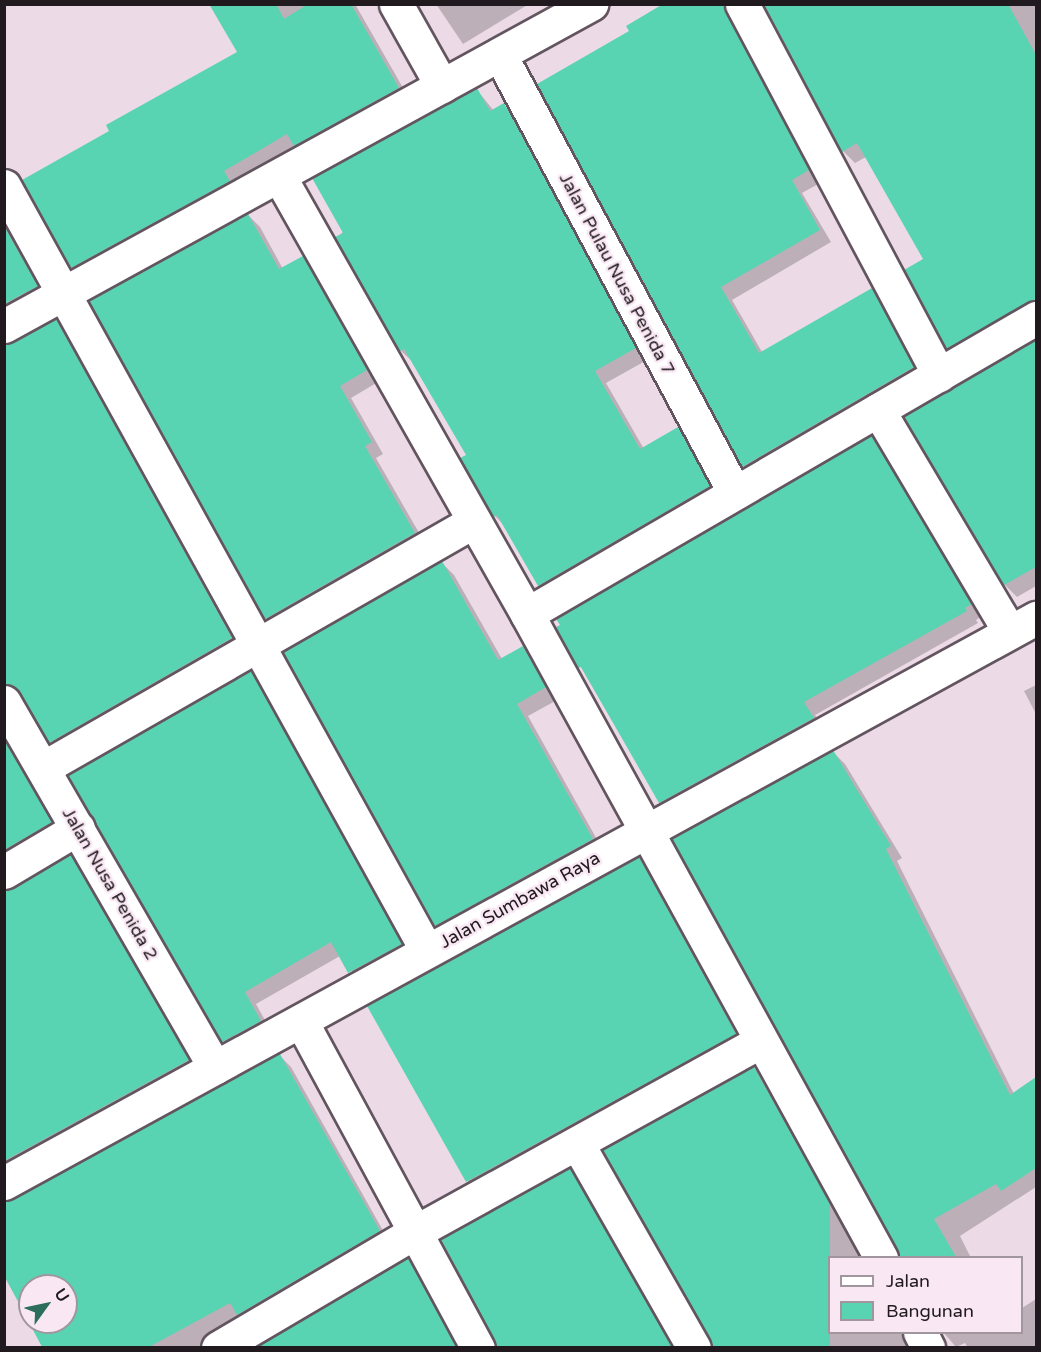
<!DOCTYPE html>
<html>
<head>
<meta charset="utf-8">
<style>
  body { margin:0 }
  #map { position:relative; width:1041px; height:1352px; overflow:hidden; background:#ecdbe7; font-family:"Varela Round",sans-serif }
  div>[style] { position:absolute }
  [style*='--x'] { left:calc(var(--x)*1px); top:calc(var(--y)*1px); width:calc(var(--w)*1px); rotate:calc(var(--a)*1deg) }
  .shadow>* { inset:0; background:#0003 }
  .building>* { inset:0; background:#59d4b2 }
  .roads { filter:drop-shadow(2px 0 #63555f) drop-shadow(-2px 0 #63555f) drop-shadow(0 2px #63555f) drop-shadow(0 -2px #63555f) }
  .street>* { height:33px; margin:-16.5px; padding:0 16.5px; transform-origin:16.5px; border-radius:16.5px; background:#fff }
  span { translate:-50% -50%; white-space:nowrap; text-align:center; line-height:1.15; -webkit-text-stroke:5px #f9e8f4; paint-order:stroke }
  .street-label { font-size:18px; color:#201a1e }
  .frame { position:absolute; inset:0; border:6px solid #201a1e; pointer-events:none }
  .legend { position:absolute; left:828px; top:1256px; width:195px; height:78px; box-sizing:border-box; background:#f9e8f4; border:2px solid #a2969e; margin:0; padding:8px 10px; list-style:none; font-size:18px; color:#201a1e }
  .legend li { display:flex; align-items:center; gap:12px; height:30px }
  .legend b { width:30px; border:2px solid #a2969e }
  .north { position:absolute; left:18px; top:1274px; width:60px; height:60px; box-sizing:border-box; background:#f9e8f4; border:2px solid #a2969e; border-radius:50%; rotate:57deg; font-size:16px; font-weight:700; line-height:24px; text-align:center; color:#201a1e }
  .north::after { content:''; display:block; margin:auto; width:21px; height:27px; background:#2d6d5b; clip-path:polygon(50% 0,100% 100%,50% 72%,0 100%) }
</style>
</head>
<body>
<div id="map">
  <div class="shadow">
    <i style="clip-path:polygon(211px 4px,355px 4px,410px 100px,84px 279px,72px 267px,111px 131px,239px 53px)"></i>
    <i style="clip-path:polygon(436px 4px,529px 4px,463px 44px)"></i>
    <i style="clip-path:polygon(666px 4px,740px 4px,820px 183px,802px 193px,831px 242px,732px 300px,762px 352px,872px 290px,884px 302px,925px 380px,756px 478px,744px 466px,539px 85px,631px 31px)"></i>
    <i style="clip-path:polygon(763px 4px,1036px 4px,1036px 315px,959px 360px,947px 348px,925px 260px,866px 157px,855px 163px,843px 151px)"></i>
    <i style="clip-path:polygon(477px 90px,494px 111px,504px 105px,516px 117px,647px 360px,606px 383px,644px 449px,678px 429px,690px 441px,721px 498px,551px 597px,539px 585px,506px 527px,495px 516px,468px 456px,414px 363px,401px 351px,337px 238px)"></i>
    <i style="clip-path:polygon(248px 215px,260px 227px,283px 269px,302px 257px,314px 269px,378px 382px,351px 398px,383px 454px,376px 458px,426px 545px,278px 630px,266px 618px)"></i>
    <i style="clip-path:polygon(4px 219px,49px 298px,4px 325px)"></i>
    <i style="clip-path:polygon(56px 321px,67px 332px,243px 650px,62px 754px,22px 697px,7px 697px,4px 701px,4px 346px)"></i>
    <i style="clip-path:polygon(1036px 341px,1036px 586px,1017px 597px,1005px 585px,906px 417px)"></i>
    <i style="clip-path:polygon(871px 437px,883px 449px,982px 616px,976px 620px,978px 623px,815px 715px,825px 731px,672px 814px,660px 802px,558px 628px)"></i>
    <i style="clip-path:polygon(442px 563px,454px 575px,502px 659px,523px 648px,535px 660px,557px 700px,528px 716px,604px 852px,448px 937px,436px 925px)"></i>
    <i style="clip-path:polygon(250px 672px,262px 685px,413px 956px,362px 984px,340px 956px,256px 1004px,272px 1033px,235px 1053px,223px 1041px,70px 776px)"></i>
    <i style="clip-path:polygon(1036px 685px,1036px 714px,1024px 691px)"></i>
    <i style="clip-path:polygon(4px 729px,62px 834px,4px 870px)"></i>
    <i style="clip-path:polygon(833px 752px,845px 764px,902px 858px,897px 861px,1014px 1094px,1036px 1079px,1036px 1187px,960px 1236px,971px 1258px,899px 1258px)"></i>
    <i style="clip-path:polygon(70px 856px,82px 868px,200px 1072px,4px 1181px,4px 890px,13px 890px)"></i>
    <i style="clip-path:polygon(639px 859px,651px 871px,747px 1046px,480px 1194px,468px 1181px,369px 1006px)"></i>
    <i style="clip-path:polygon(279px 1055px,291px 1067px,390px 1243px,217px 1348px,44px 1348px,30px 1322px,66px 1322px,66px 1286px,30px 1286px,30px 1322px,4px 1276px)"></i>
    <i style="clip-path:polygon(754px 1068px,766px 1080px,863px 1258px,830px 1258px,830px 1332px,920px 1332px,914px 1348px,712px 1348px)"></i>
    <i style="clip-path:polygon(570px 1170px,581px 1182px,676px 1348px,496px 1348px)"></i>
    <i style="clip-path:polygon(408px 1260px,419px 1272px,460px 1348px,259px 1348px)"></i>
    <i style="clip-path:polygon(1036px 1299px,1036px 1348px,968px 1348px,965px 1343px,956px 1347px,943px 1332px,1022px 1332px,1022px 1308px)"></i>
  </div>
  <div class="building">
    <i style="clip-path:polygon(209px 4px,276px 4px,284px 19px,308px 4px,351px 4px,399px 88px,294px 146px,287px 134px,224px 171px,230px 181px,71px 268px,22px 180px,109px 131px,106px 125px,237px 52px)"></i>
    <i style="clip-path:polygon(663px 4px,723px 4px,809px 170px,792px 180px,820px 230px,721px 287px,759px 353px,872px 288px,914px 367px,742px 467px,537px 84px,629px 31px,626px 26px)"></i>
    <i style="clip-path:polygon(764px 4px,1008px 4px,1036px 55px,1036px 299px,946px 349px,904px 270px,923px 259px,857px 143px,842px 152px)"></i>
    <i style="clip-path:polygon(477px 88px,490px 111px,504px 103px,636px 348px,595px 371px,640px 449px,678px 427px,710px 486px,538px 586px,497px 515px,494px 517px,460px 458px,466px 455px,404px 349px,400px 351px,335px 237px,343px 233px,312px 178px)"></i>
    <i style="clip-path:polygon(248px 214px,279px 269px,303px 256px,367px 370px,340px 386px,372px 442px,365px 446px,415px 533px,265px 619px,89px 301px)"></i>
    <i style="clip-path:polygon(4px 226px,38px 286px,4px 304px)"></i>
    <i style="clip-path:polygon(56px 319px,232px 638px,49px 743px,20px 693px,4px 683px,4px 345px)"></i>
    <i style="clip-path:polygon(1036px 339px,1036px 567px,1004px 585px,904px 417px)"></i>
    <i style="clip-path:polygon(871px 435px,972px 604px,965px 608px,967px 611px,804px 702px,814px 718px,659px 803px,581px 667px,578px 668px,556px 627px,560px 625px,556px 619px)"></i>
    <i style="clip-path:polygon(442px 561px,498px 660px,523px 646px,546px 687px,517px 704px,593px 839px,435px 926px,283px 652px)"></i>
    <i style="clip-path:polygon(251px 671px,402px 944px,348px 973px,331px 942px,245px 992px,261px 1021px,222px 1042px,68px 775px)"></i>
    <i style="clip-path:polygon(4px 740px,52px 822px,4px 850px)"></i>
    <i style="clip-path:polygon(833px 750px,891px 846px,886px 849px,1010px 1095px,1036px 1077px,1036px 1168px,1001px 1191px,996px 1184px,934px 1219px,956px 1257px,900px 1257px,672px 839px)"></i>
    <i style="clip-path:polygon(70px 854px,189px 1060px,4px 1161px,4px 891px)"></i>
    <i style="clip-path:polygon(639px 857px,736px 1034px,466px 1182px,367px 1006px)"></i>
    <i style="clip-path:polygon(evenodd,280px 1054px,380px 1231px,237px 1315px,230px 1303px,149px 1347px,42px 1347px,4px 1275px,4px 1202px,280px 1054px,30px 1286px,66px 1286px,66px 1322px,30px 1322px,30px 1286px)"></i>
    <i style="clip-path:polygon(754px 1067px,830px 1203px,830px 1347px,713px 1347px,603px 1150px)"></i>
    <i style="clip-path:polygon(570px 1168px,672px 1347px,497px 1347px,441px 1239px)"></i>
    <i style="clip-path:polygon(408px 1258px,456px 1347px,256px 1347px)"></i>
  </div>
  <div class="roads">
    <div class="street">
      <i style="--x:396;--y:4;--w:94;--a:60.7"></i>
      <i style="--x:742;--y:4;--w:420;--a:62"></i>
      <i style="--x:500;--y:55;--w:497;--a:61.8"></i>
      <i style="--x:279;--y:176;--w:503;--a:60.48"></i>
      <i style="--x:527;--y:614;--w:735;--a:61.2"></i>
      <i style="--x:4;--y:186;--w:874;--a:61.06"></i>
      <i style="--x:4;--y:326;--w:670;--a:-28.75"></i>
      <i style="--x:878;--y:410;--w:258;--a:59.3"></i>
      <i style="--x:527;--y:614;--w:589;--a:-30.18"></i>
      <i style="--x:4;--y:702;--w:422;--a:60"></i>
      <i style="--x:43;--y:768;--w:495;--a:-29.8"></i>
      <i style="--x:4;--y:872;--w:86;--a:-30.7"></i>
      <i style="--x:301;--y:1021;--w:372;--a:61.6"></i>
      <i style="--x:577;--y:1143;--w:236;--a:60.3"></i>
      <i style="--x:4;--y:1183;--w:1177;--a:-28.7"></i>
      <i style="--x:920;--y:1332;--w:18;--a:63"></i>
      <i style="--x:218;--y:1348;--w:231;--a:-30.5"></i>
      <i style="--x:417;--y:1231;--w:392;--a:-28.9"></i>
    </div>
  </div>
  <div class="street-label">
    <span style="left:617px;top:274px;rotate:62deg">Jalan Pulau Nusa Penida 7</span>
    <span style="left:110px;top:884px;rotate:60deg">Jalan Nusa Penida 2</span>
    <span style="left:520px;top:900px;rotate:-29deg">Jalan Sumbawa Raya</span>
  </div>
  <div class="frame"></div>
  <ul class="legend">
  <li><b style="height:8px;background:#fff"></b>Jalan</li>
  <li><b style="height:16px;background:#59d4b2"></b>Bangunan</li>
  </ul>
  <div class="north">U</div>
</div>
</body>
</html>
